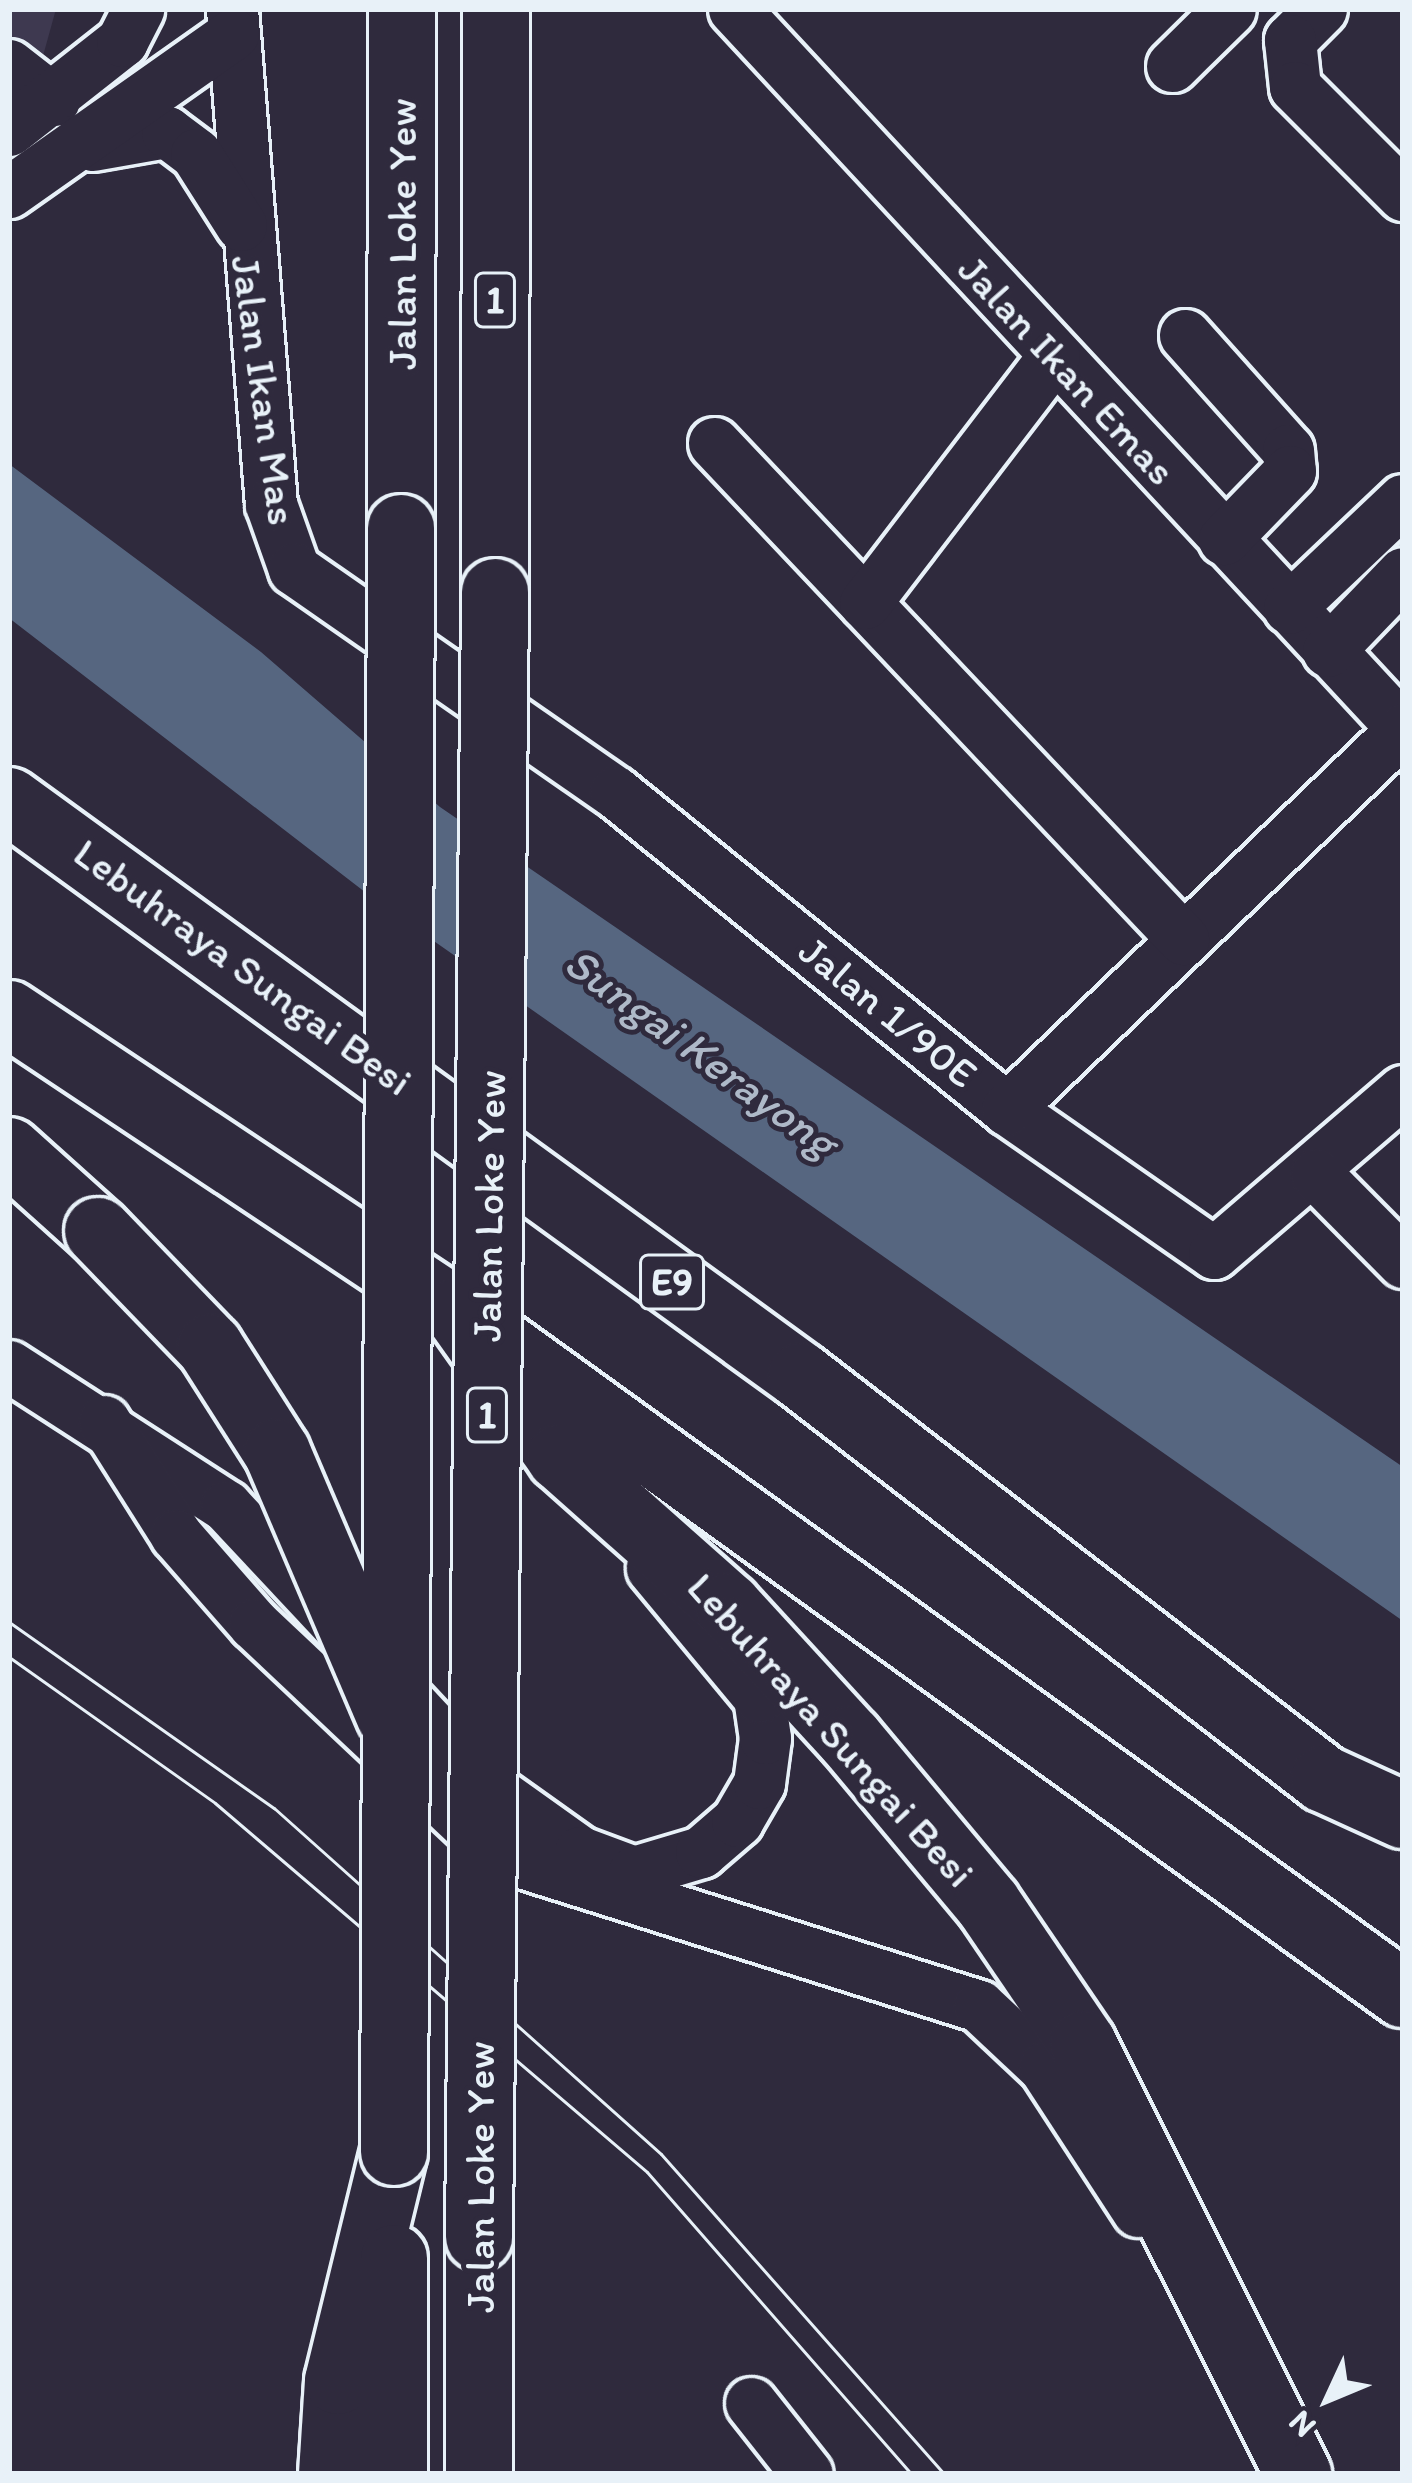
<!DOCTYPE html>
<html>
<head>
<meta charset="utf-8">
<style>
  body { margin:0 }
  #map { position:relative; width:1412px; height:2483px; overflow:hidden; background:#2f2a3d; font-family:Itim,sans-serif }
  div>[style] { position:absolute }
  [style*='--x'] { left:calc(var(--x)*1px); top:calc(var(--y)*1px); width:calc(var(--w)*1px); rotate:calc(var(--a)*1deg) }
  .built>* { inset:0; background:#3e3950 }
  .water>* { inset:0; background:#566680 }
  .roads { filter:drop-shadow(3px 0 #e8f1f8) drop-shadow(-3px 0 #e8f1f8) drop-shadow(0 3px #e8f1f8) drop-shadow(0 -3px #e8f1f8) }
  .minor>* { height:51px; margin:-25.5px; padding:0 25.5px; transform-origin:25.5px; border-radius:25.5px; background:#2f2a3d }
  .highway>* { height:66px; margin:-33px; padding:0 33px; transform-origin:33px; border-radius:33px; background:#2f2a3d }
  .tram>* { height:3px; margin:-1.5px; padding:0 1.5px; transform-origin:1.5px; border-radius:1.5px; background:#e8f1f8 }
  .bridges { filter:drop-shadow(3px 0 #e8f1f8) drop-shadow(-3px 0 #e8f1f8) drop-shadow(0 3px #e8f1f8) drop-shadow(0 -3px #e8f1f8) }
  .highway-bridge>* { height:66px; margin:-33px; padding:0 33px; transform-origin:33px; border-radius:33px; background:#2f2a3d }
  span { translate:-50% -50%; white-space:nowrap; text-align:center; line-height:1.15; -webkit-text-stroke:10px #2f2a3d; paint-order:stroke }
  .shield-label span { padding:3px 9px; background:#2f2a3d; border:3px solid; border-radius:9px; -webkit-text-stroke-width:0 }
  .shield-label { font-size:39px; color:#e8f1f8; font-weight:700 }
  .street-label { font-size:42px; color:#e8f1f8 }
  .water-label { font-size:45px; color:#aeb9c8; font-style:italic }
  .frame { position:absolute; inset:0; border:12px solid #e8f1f8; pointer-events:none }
  .north { position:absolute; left:1268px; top:2339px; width:120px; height:120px; -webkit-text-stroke:9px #2f2a3d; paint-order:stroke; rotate:226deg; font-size:33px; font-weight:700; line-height:48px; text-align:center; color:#e8f1f8 }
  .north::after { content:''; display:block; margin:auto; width:42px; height:54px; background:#e8f1f8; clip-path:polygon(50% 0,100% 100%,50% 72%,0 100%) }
</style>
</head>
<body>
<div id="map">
  <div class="built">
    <i style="clip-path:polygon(9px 9px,56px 9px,33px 92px,9px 106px)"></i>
  </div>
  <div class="water">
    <i style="clip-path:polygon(9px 464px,261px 652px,440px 807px,1403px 1467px,1403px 1621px,374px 899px,9px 618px)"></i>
  </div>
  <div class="roads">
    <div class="minor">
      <i style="--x:232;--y:9;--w:497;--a:85.5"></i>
      <i style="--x:271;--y:504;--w:69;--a:70.5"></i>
      <i style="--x:294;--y:569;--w:391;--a:34.8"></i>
      <i style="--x:615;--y:792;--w:504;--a:38.96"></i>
      <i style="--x:1007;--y:1109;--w:252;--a:34.8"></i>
      <i style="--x:1214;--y:1253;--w:249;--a:-40.6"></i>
      <i style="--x:734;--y:9;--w:983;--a:47.1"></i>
      <i style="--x:1403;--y:729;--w:549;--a:136.18"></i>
      <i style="--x:1321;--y:9;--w:44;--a:135"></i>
      <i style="--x:1290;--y:40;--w:47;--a:83.9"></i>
      <i style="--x:1295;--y:87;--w:153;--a:45"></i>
      <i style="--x:9;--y:65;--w:57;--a:37.9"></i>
      <i style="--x:1172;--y:66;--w:81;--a:-44.5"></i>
      <i style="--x:9;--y:130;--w:144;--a:-38.2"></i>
      <i style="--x:122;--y:41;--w:36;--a:-63"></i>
      <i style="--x:93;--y:145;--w:75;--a:-10"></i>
      <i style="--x:167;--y:132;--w:36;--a:37"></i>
      <i style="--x:196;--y:154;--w:84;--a:57.6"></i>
      <i style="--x:9;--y:192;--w:274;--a:-35.2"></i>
      <i style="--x:1185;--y:335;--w:154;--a:48.2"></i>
      <i style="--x:1288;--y:450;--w:21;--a:85"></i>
      <i style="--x:1290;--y:471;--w:95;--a:134.1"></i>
      <i style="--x:714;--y:443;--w:683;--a:46.6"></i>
      <i style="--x:865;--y:603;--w:311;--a:-52.6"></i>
      <i style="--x:1289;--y:608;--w:157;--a:-43.5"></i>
      <i style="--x:1328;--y:651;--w:108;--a:-46.1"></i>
      <i style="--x:1316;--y:1174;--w:124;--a:45.3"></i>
      <i style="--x:9;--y:1366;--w:258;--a:32.8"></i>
      <i style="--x:226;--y:1506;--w:385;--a:46.9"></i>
      <i style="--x:489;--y:1787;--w:112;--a:35.5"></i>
      <i style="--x:580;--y:1852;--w:58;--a:20.3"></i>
      <i style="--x:634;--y:1872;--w:70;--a:-16.6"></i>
      <i style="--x:701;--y:1852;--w:48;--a:-40.7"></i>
      <i style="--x:737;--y:1821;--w:44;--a:-59.9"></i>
      <i style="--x:759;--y:1783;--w:45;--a:-82.4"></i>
      <i style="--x:765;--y:1738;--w:41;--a:-98.3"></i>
      <i style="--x:759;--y:1697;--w:168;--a:-129.7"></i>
      <i style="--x:104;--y:1421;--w:135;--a:57.7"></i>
      <i style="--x:176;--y:1535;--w:118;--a:48.8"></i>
      <i style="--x:254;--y:1624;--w:337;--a:43.3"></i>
      <i style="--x:499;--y:1855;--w:503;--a:17.46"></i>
      <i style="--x:979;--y:2006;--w:89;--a:43.2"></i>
      <i style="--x:1044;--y:2067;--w:172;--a:56.9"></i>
      <i style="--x:751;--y:2403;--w:90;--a:51.7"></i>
    </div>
    <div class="highway">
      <i style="--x:401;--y:528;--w:519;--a:-89.89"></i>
      <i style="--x:495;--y:592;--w:583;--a:-89.9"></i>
      <i style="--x:9;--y:801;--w:979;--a:35.98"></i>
      <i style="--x:801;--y:1376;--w:660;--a:37.62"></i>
      <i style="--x:1324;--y:1779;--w:87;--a:24.5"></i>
      <i style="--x:9;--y:1014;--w:538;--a:33.63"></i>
      <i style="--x:457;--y:1312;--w:178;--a:54.6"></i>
      <i style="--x:560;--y:1457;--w:225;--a:41.6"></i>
      <i style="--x:728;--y:1606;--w:180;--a:47.5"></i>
      <i style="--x:850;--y:1739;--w:215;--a:50.1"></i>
      <i style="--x:988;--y:1904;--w:169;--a:55.8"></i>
      <i style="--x:1083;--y:2044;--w:481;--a:63.4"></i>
      <i style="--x:9;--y:1151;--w:120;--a:42"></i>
      <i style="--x:499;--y:1342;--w:1115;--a:35.8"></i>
      <i style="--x:332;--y:2474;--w:93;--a:-86.3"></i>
      <i style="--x:338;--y:2381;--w:236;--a:-76.3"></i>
      <i style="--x:394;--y:2474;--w:216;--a:-90"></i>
      <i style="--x:479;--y:2474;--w:237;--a:-90"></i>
    </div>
  </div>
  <div class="tram">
    <i style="--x:9;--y:1622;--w:324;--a:35.1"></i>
    <i style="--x:274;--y:1808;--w:519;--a:41.8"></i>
    <i style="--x:661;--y:2154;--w:427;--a:48.5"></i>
    <i style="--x:9;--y:1657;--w:252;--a:35.3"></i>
    <i style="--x:215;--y:1803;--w:568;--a:40.5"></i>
    <i style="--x:647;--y:2172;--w:401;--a:48.8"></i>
  </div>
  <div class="bridges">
    <div class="highway-bridge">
      <i style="--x:98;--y:1231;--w:161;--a:46"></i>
      <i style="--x:210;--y:1347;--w:125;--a:57.5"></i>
      <i style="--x:277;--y:1452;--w:286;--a:66.9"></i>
      <i style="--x:394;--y:2152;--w:1624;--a:-89.75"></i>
      <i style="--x:479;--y:2237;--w:1645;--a:-89.44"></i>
    </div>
  </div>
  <div class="shield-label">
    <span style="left:495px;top:300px">1</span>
    <span style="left:672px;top:1282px">E9</span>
    <span style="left:487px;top:1415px">1</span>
  </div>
  <div class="street-label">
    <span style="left:402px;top:234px;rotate:-90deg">Jalan Loke Yew</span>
    <span style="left:1067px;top:370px;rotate:47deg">Jalan Ikan Emas</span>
    <span style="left:264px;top:390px;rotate:82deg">Jalan Ikan Mas</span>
    <span style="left:243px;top:967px;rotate:36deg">Lebuhraya Sungai Besi</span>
    <span style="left:888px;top:1012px;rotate:39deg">Jalan 1/90E</span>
    <span style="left:489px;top:1206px;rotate:-89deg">Jalan Loke Yew</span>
    <span style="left:831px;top:1730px;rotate:48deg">Lebuhraya Sungai Besi</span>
    <span style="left:480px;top:2177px;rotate:-90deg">Jalan Loke Yew</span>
  </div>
  <div class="water-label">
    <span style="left:701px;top:1052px;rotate:36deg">Sungai Kerayong</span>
  </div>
  <div class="frame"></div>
  <div class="north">N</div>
</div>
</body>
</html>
